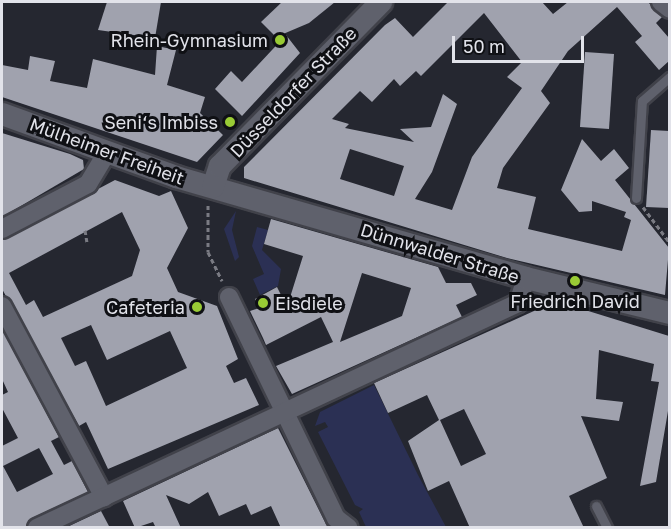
<!DOCTYPE html>
<html>
<head>
<meta charset="utf-8">
<style>
  body { margin:0 }
  #map { position:relative; width:671px; height:529px; overflow:hidden; background:#252730; font-family:"Golos Text",sans-serif }
  div>[style] { position:absolute }
  [style*='--x'] { left:calc(var(--x)*1px); top:calc(var(--y)*1px); width:calc(var(--w)*1px); rotate:calc(var(--a)*1deg) }
  .green>* { inset:0; background:#2b3054 }
  .building>* { inset:0; background:#a0a2ae }
  .path>* { height:3px; margin-top:-1.5px; transform-origin:0; background:repeating-linear-gradient(90deg,#7a7b83 0 4.5px,transparent 0 7.5px) }
  .roads { filter:drop-shadow(2px 0 #41424a) drop-shadow(-2px 0 #41424a) drop-shadow(0 2px #41424a) drop-shadow(0 -2px #41424a) }
  .service>* { height:9px; margin:-4.5px; padding:0 4.5px; transform-origin:4.5px; border-radius:4.5px; background:#5f616c }
  .minor>* { height:18px; margin:-9px; padding:0 9px; transform-origin:9px; border-radius:9px; background:#5f616c }
  .tertiary>* { height:22px; margin:-11px; padding:0 11px; transform-origin:11px; border-radius:11px; background:#5f616c }
  .dots>* { width:16px; height:16px; translate:-50% -50%; box-sizing:border-box; border:3px solid #0f1014; border-radius:50% }
  span { translate:-50% -50%; white-space:nowrap; text-align:center; line-height:1.15; -webkit-text-stroke:6px #0f1014; paint-order:stroke }
  .poi-label { font-size:18px; color:#e2e3ea }
  .right { translate:-100% -50%; text-align:right }
  .left { translate:0 -50%; text-align:left }
  .street-label { font-size:18px; color:#e2e3ea }
  .frame { position:absolute; inset:0; border:3px solid #e2e3ea; pointer-events:none }
  .scale { position:absolute; left:452px; top:36px; width:132px; height:27px; box-sizing:border-box; border:3px solid #e2e3ea; border-top:0; padding-left:8px; font-size:18px; line-height:21px; white-space:nowrap; color:#e2e3ea; -webkit-text-stroke:4px #0f1014; paint-order:stroke }
</style>
</head>
<body>
<div id="map">
  <div class="green">
    <i style="clip-path:polygon(236px 211px,232px 230px,239px 257px,235px 261px,224px 229px)"></i>
    <i style="clip-path:polygon(257px 227px,268px 230px,262px 250px,281px 269px,278px 286px,260px 295px,253px 279px,264px 274px,252px 246px)"></i>
    <i style="clip-path:polygon(374px 385px,418px 475px,446px 527px,366px 527px,359px 512px,363px 509px,355px 505px,318px 432px,328px 427px,325px 422px,315px 426px,320px 412px)"></i>
  </div>
  <div class="building">
    <i style="clip-path:polygon(107px 2px,161px 2px,155px 38px,98px 30px)"></i>
    <i style="clip-path:polygon(282px 2px,335px 2px,309px 23px,276px 37px,261px 22px)"></i>
    <i style="clip-path:polygon(evenodd,448px 2px,542px 2px,553px 14px,568px 2px,648px 2px,662px 17px,656px 23px,669px 38px,669px 61px,659px 70px,635px 42px,642px 36px,617px 7px,568px 51px,541px 91px,550px 103px,503px 168px,497px 188px,536px 197px,528px 229px,622px 251px,631px 220px,624px 217px,626px 212px,592px 201px,592px 211px,579px 212px,561px 190px,582px 139px,601px 161px,614px 149px,629px 168px,615px 180px,669px 248px,665px 295px,507px 258px,244px 178px,244px 167px,385px 25px,395px 18px,413px 37px,448px 2px,484px 13px,522px 62px,507px 77px,522px 88px,472px 157px,452px 210px,415px 199px,432px 172px,457px 104px,443px 94px,431px 127px,400px 129px,414px 142px,345px 128px,349px 124px,332px 119px,360px 91px,372px 102px,394px 79px,400px 86px,416px 71px,421px 76px,484px 13px,448px 2px,350px 149px,404px 166px,394px 196px,340px 179px,350px 149px)"></i>
    <i style="clip-path:polygon(286px 35px,300px 53px,242px 116px,215px 89px,231px 71px,242px 82px)"></i>
    <i style="clip-path:polygon(157px 46px,176px 50px,167px 85px,205px 97px,200px 113px,223px 135px,197px 162px,2px 97px,2px 65px,28px 70px,30px 56px,55px 61px,50px 81px,87px 88px,93px 59px,155px 75px)"></i>
    <i style="clip-path:polygon(585px 52px,614px 54px,609px 129px,580px 127px)"></i>
    <i style="clip-path:polygon(651px 130px,669px 131px,669px 208px,646px 207px)"></i>
    <i style="clip-path:polygon(2px 133px,70px 154px,83px 160px,84px 169px,2px 217px)"></i>
    <i style="clip-path:polygon(evenodd,115px 180px,159px 196px,171px 191px,188px 228px,167px 268px,178px 292px,217px 306px,238px 359px,226px 366px,234px 383px,246px 378px,259px 405px,108px 469px,86px 422px,79px 426px,2px 289px,2px 240px,115px 180px,122px 212px,140px 250px,132px 276px,43px 317px,34px 300px,26px 305px,9px 273px,122px 212px,115px 180px,91px 325px,107px 360px,170px 331px,187px 368px,106px 406px,86px 361px,75px 366px,61px 338px,91px 325px)"></i>
    <i style="clip-path:polygon(evenodd,271px 219px,438px 267px,446px 283px,471px 283px,477px 295px,456px 305px,462px 317px,292px 394px,276px 366px,333px 342px,321px 317px,266px 345px,263px 338px,250px 311px,259px 308px,255px 299px,277px 287px,287px 307px,303px 256px,264px 244px,271px 219px,362px 273px,411px 288px,402px 316px,340px 342px,362px 273px)"></i>
    <i style="clip-path:polygon(evenodd,556px 301px,669px 336px,669px 405px,656px 482px,640px 486px,659px 382px,651px 381px,654px 364px,599px 350px,596px 399px,623px 402px,619px 421px,581px 416px,607px 478px,569px 496px,584px 528px,470px 528px,449px 481px,428px 491px,408px 441px,439px 420px,427px 395px,388px 413px,374px 383px,556px 301px,464px 409px,486px 454px,461px 466px,440px 420px,464px 409px)"></i>
    <i style="clip-path:polygon(evenodd,2px 329px,59px 437px,51px 441px,64px 465px,72px 461px,88px 492px,32px 518px,26px 528px,2px 528px,2px 446px,18px 438px,2px 408px,2px 395px,8px 392px,2px 379px,2px 329px,39px 448px,53px 474px,17px 492px,3px 466px,39px 448px)"></i>
    <i style="clip-path:polygon(278px 428px,328px 528px,281px 528px,271px 506px,251px 515px,246px 504px,219px 516px,208px 492px,189px 504px,166px 495px,181px 528px,156px 528px,153px 522px,135px 528px,123px 501px)"></i>
    <i style="clip-path:polygon(101px 511px,110px 528px,65px 528px)"></i>
  </div>
  <div class="path">
    <i style="--x:208;--y:205;--w:47;--a:90"></i>
    <i style="--x:208;--y:252;--w:32;--a:64"></i>
    <i style="--x:643;--y:207;--w:45;--a:53.1"></i>
    <i style="--x:85;--y:230;--w:12;--a:81"></i>
  </div>
  <div class="roads">
    <div class="service">
      <i style="--x:636;--y:198;--w:97;--a:-86.5"></i>
      <i style="--x:642;--y:101;--w:37;--a:-41"></i>
      <i style="--x:596;--y:506;--w:25;--a:63"></i>
    </div>
    <div class="minor">
      <i style="--x:661;--y:2;--w:11;--a:38"></i>
      <i style="--x:2;--y:229;--w:97;--a:-27.6"></i>
      <i style="--x:88;--y:184;--w:35;--a:-59"></i>
      <i style="--x:229;--y:297;--w:246;--a:64.2"></i>
      <i style="--x:336;--y:518;--w:16;--a:38"></i>
      <i style="--x:2;--y:306;--w:217;--a:61.9"></i>
      <i style="--x:37;--y:528;--w:531;--a:-25.07"></i>
      <i style="--x:518;--y:303;--w:26;--a:-72"></i>
    </div>
    <div class="tertiary">
      <i style="--x:2;--y:114;--w:185;--a:19.9"></i>
      <i style="--x:176;--y:177;--w:364;--a:16.1"></i>
      <i style="--x:526;--y:278;--w:148;--a:13.7"></i>
      <i style="--x:213;--y:187;--w:22;--a:-72"></i>
      <i style="--x:220;--y:166;--w:230;--a:-45.5"></i>
    </div>
  </div>
  <div class="dots">
    <i style="left:280px;top:40px;background:#99cb35"></i>
    <i style="left:230px;top:122px;background:#99cb35"></i>
    <i style="left:575px;top:281px;background:#99cb35"></i>
    <i style="left:263px;top:303px;background:#99cb35"></i>
    <i style="left:197px;top:307px;background:#99cb35"></i>
  </div>
  <div class="poi-label">
    <span class="right" style="left:268px;top:40px">Rhein-Gymnasium</span>
    <span class="right" style="left:218px;top:122px">Seni‘s Imbiss</span>
    <span style="left:575px;top:301px">Friedrich David</span>
    <span class="left" style="left:275px;top:303px">Eisdiele</span>
    <span class="right" style="left:185px;top:307px">Cafeteria</span>
  </div>
  <div class="street-label">
    <span style="left:293px;top:92px;rotate:-46deg">Düsseldorfer Straße</span>
    <span style="left:107px;top:151px;rotate:20deg">Mülheimer Freiheit</span>
    <span style="left:440px;top:253px;rotate:17deg">Dünnwalder Straße</span>
  </div>
  <div class="frame"></div>
  <div class="scale">50 m</div>
</div>
</body>
</html>
